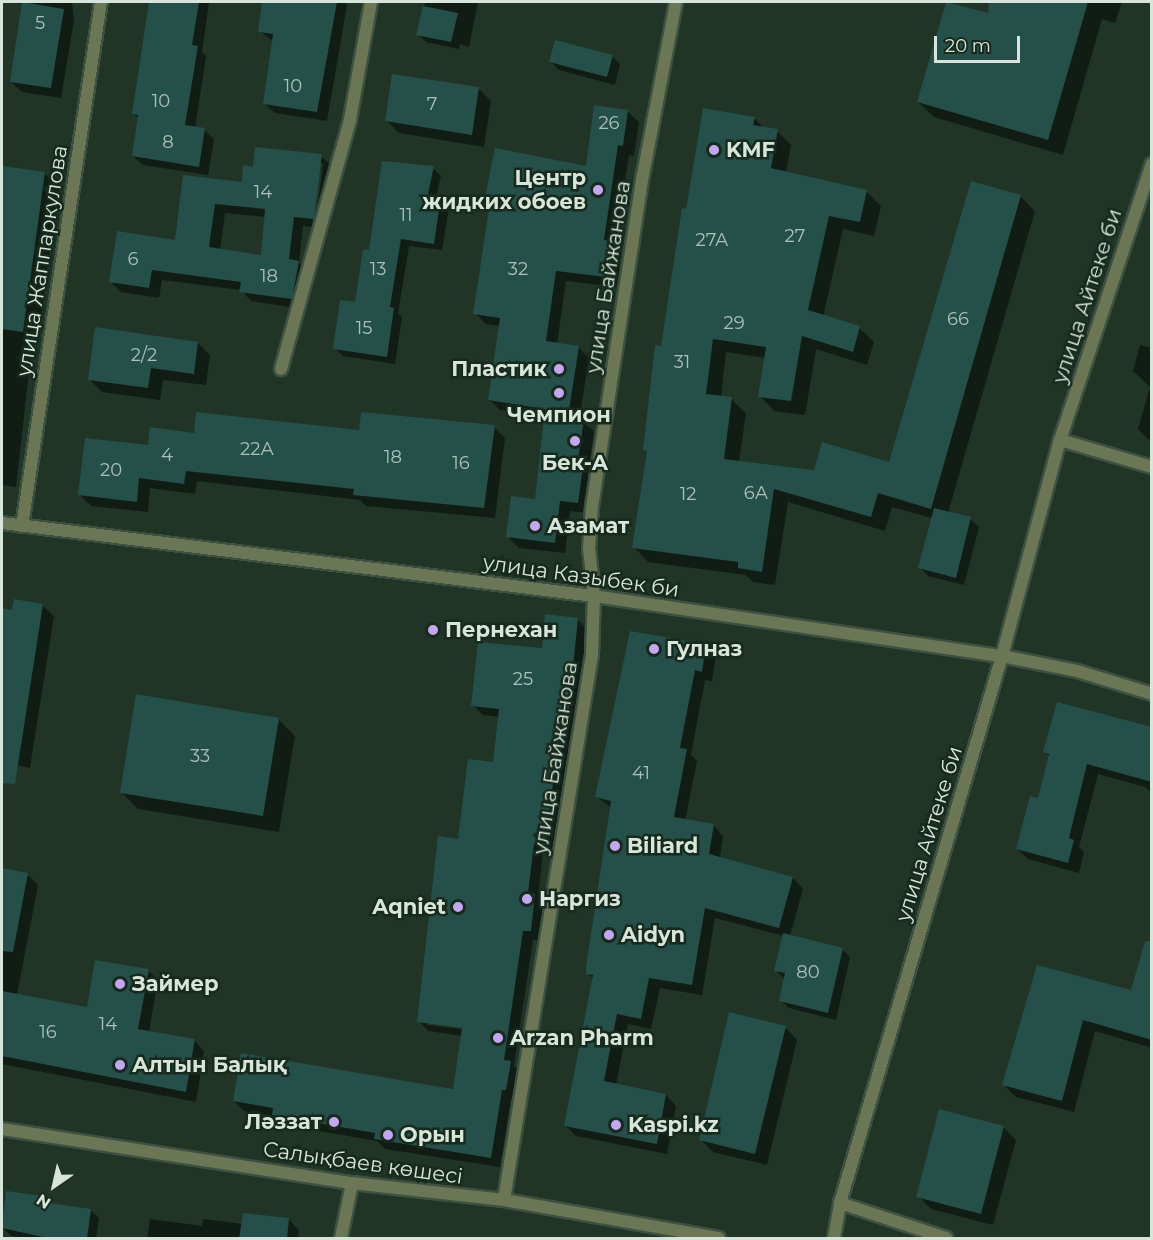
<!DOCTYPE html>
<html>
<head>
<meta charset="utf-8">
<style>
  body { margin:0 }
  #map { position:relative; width:1153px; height:1240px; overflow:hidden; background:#203526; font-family:Montserrat,sans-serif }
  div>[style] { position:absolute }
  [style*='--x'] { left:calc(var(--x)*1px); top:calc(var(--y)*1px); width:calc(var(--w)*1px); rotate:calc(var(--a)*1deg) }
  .shadow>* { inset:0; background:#0007 }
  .building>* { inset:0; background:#254f49 }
  .roads { filter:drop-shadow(2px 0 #3d5143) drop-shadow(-2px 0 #3d5143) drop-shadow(0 2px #3d5143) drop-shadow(0 -2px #3d5143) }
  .service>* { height:12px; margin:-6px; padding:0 6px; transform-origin:6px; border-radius:6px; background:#6b7754 }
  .minor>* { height:12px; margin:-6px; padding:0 6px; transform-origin:6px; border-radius:6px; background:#6b7754 }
  .dots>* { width:16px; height:16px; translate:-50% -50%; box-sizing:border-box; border:3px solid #162b1d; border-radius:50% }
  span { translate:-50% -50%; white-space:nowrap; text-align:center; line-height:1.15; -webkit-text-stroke:5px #162b1d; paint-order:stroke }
  .number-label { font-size:18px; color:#abc0b6 }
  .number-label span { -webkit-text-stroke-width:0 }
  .poi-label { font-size:21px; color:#d8e5db; font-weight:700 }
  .left { translate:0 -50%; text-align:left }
  .right { translate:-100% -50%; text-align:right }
  .street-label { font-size:21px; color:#d8e5db }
  .frame { position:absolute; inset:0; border:3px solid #d8e5db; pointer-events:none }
  .north { position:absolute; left:24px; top:1156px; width:60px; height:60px; -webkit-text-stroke:4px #162b1d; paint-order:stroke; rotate:214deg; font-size:16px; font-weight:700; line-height:24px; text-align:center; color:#d8e5db }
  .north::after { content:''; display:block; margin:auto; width:21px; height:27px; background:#d8e5db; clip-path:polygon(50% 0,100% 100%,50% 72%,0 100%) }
  .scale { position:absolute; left:934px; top:36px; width:86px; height:27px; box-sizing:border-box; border:3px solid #d8e5db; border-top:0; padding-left:8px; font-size:18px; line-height:21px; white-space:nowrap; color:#d8e5db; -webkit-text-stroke:4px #162b1d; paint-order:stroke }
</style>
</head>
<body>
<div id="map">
  <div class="shadow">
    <i style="clip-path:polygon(4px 2px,72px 2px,74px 21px,61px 98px,22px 92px,11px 82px,23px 4px)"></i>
    <i style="clip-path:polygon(150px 2px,209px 2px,202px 52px,206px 56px,195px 128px,204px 130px,214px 139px,208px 175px,143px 165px,133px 156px,139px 119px,134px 114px)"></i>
    <i style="clip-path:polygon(264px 2px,344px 2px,347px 5px,327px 121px,275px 113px,265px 104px,274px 42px,259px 31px)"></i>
    <i style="clip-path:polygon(425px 2px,478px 2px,469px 47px,460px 44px,459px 49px,426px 42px,418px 34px)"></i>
    <i style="clip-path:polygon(1039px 2px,1122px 2px,1115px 23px,1102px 19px,1063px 155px,934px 117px,918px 102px,1031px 27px)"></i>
    <i style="clip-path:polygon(612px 56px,620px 64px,615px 85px,559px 70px,551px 62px)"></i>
    <i style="clip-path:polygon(479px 89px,491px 101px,484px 147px,399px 133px,387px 121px)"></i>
    <i style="clip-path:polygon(628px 112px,639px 122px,634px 156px,629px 155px,615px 247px,621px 253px,617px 287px,566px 281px,557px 344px,578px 347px,589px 358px,579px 420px,594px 431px,588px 474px,593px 479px,589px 513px,570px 511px,565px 553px,519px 548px,508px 537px,536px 501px,546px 417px,500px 410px,489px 399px,500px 326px,486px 324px,475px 313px,491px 207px,485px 201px,587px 168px)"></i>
    <i style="clip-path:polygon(754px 118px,765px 129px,777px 131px,791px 145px,786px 173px,866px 191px,881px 206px,874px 236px,843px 229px,823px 317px,859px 328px,874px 342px,867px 365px,816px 349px,805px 415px,774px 411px,760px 396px,765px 358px,726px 352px,721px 397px,731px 399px,746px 413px,739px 462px,815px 472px,890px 464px,972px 182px,1021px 197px,1035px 211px,948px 513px,970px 519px,979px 527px,964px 585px,928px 576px,920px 567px,932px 518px,892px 507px,885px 531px,788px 502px,775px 585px,753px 582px,746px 575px,648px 562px,634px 547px,648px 453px,645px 450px,687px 211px)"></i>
    <i style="clip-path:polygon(evenodd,321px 156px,332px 166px,324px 228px,303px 226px,299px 263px,308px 273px,302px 309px,251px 301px,241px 290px,162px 280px,159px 298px,121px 292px,111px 282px,176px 241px,185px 177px,243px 183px,255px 168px,321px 156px,320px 163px,323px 163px,315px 226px,312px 226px,320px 163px,321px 156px,225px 213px,266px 217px,262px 257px,220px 251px,225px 213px)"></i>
    <i style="clip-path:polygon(2px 168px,45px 174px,59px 188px,37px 345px,32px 345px,16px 487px,2px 485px)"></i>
    <i style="clip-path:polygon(433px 168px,441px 176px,436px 197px,449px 206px,442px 250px,409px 246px,398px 313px,402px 317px,395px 364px,343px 356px,335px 348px,357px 304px,370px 252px)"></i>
    <i style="clip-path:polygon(198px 343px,210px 355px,206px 385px,163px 380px,160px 400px,102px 392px,90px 380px)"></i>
    <i style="clip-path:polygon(1140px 345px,1152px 348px,1152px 443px,1138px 429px,1150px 387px,1133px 371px)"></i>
    <i style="clip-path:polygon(494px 427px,505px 438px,495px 518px,366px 506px,360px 500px,197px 481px,195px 494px,150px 488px,148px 512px,91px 506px,80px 495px,149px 447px,195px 435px)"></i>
    <i style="clip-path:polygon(42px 605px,54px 616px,30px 768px,2px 762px,5px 665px,2px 664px,2px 610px,14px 612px)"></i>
    <i style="clip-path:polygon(evenodd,577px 619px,587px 629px,577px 725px,572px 725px,554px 854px,543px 853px,538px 898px,545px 905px,540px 940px,533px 940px,514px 1066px,520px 1072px,516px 1099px,511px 1099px,500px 1167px,385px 1149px,377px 1141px,284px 1125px,275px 1116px,244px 1111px,234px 1101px,454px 1090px,463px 1036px,428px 1031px,419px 1021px,460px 840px,494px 764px,499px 717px,483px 715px,473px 705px,577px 619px,427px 1022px,470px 1027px,470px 1030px,427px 1025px,427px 1022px)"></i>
    <i style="clip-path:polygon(706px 645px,716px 656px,712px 681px,705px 680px,691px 755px,697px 761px,685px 821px,713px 825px,723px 836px,720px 858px,793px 878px,803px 889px,790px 936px,842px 949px,850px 957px,836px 1020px,789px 1008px,780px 1000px,785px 979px,775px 970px,784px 936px,715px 918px,702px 995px,660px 988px,651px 1029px,628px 1024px,616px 1085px,666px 1095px,676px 1106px,667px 1154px,576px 1136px,565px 1125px,594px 979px,587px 973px,612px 808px,597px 797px)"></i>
    <i style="clip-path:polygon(137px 696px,279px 720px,295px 736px,279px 832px,138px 809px,121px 792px)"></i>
    <i style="clip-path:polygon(1152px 728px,1152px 793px,1145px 787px,1098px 774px,1079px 847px,1084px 852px,1079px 873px,1028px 859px,1017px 849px,1039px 800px,1050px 757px,1045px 752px)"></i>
    <i style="clip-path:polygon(2px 869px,27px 874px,38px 885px,17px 995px,89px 1008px,148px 970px,158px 980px,149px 1032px,194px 1040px,204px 1051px,196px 1102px,2px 1064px)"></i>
    <i style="clip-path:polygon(1038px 967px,1132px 992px,1152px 978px,1152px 1048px,1095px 1031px,1074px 1112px,1016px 1097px,1003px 1084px)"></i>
    <i style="clip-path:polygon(785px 1027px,797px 1040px,767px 1165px,713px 1152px,701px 1140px)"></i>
    <i style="clip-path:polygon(1003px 1127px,1016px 1140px,993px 1225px,931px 1209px,918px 1196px)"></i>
    <i style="clip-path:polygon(42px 1197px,50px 1205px,90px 1210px,99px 1218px,96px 1238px,28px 1238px,11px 1236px,3px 1228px)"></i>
    <i style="clip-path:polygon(150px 1219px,202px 1226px,203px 1219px,243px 1224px,289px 1220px,299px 1230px,298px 1238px,147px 1238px)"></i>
  </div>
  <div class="building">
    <i style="clip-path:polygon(22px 2px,64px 9px,51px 88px,10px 82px)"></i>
    <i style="clip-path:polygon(149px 2px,199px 2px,192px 45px,198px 46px,185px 125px,205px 128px,199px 167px,132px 156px,138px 115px,132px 114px)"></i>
    <i style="clip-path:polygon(262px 2px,337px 2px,317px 112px,263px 104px,273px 34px,258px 32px)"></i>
    <i style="clip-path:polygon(946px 2px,988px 13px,989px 2px,1088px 2px,1048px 140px,917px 102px)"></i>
    <i style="clip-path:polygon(423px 6px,458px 13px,451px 42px,416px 35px)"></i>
    <i style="clip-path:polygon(555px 40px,613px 55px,607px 77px,549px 62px)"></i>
    <i style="clip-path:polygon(392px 74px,479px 87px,472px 135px,385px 121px)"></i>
    <i style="clip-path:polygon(594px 105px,628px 110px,623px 146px,618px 145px,604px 240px,611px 241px,606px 277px,556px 271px,546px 341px,579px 346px,568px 417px,584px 419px,577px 466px,583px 467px,578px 503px,560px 501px,555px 543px,506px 537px,511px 496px,535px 499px,545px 409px,488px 400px,500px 318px,473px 314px,490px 203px,484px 202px,495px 148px,586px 166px)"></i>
    <i style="clip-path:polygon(703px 108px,755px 117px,753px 125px,778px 129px,771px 168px,867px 190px,860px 222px,829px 216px,808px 310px,860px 326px,853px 352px,802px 336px,791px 401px,758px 397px,766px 347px,713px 339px,706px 394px,732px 397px,724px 459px,814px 470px,822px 442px,889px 462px,971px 181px,1021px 195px,931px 509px,878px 493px,871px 517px,774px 489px,762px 572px,738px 568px,738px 562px,632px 548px,647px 451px,643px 450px,655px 345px,661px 346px,682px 208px,686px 209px)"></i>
    <i style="clip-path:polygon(evenodd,255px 147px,322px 154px,314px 219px,294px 217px,289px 259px,299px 261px,292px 299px,239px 292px,241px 282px,152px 270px,149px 288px,109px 282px,117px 231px,175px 240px,183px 175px,242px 182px,243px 165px,253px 167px,255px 147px,215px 204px,265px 209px,261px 255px,209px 247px,215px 204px)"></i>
    <i style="clip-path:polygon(382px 161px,434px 166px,428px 194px,441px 196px,434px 244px,401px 239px,390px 307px,394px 308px,387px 357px,333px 349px,340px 300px,355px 302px,363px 249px,369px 250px)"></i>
    <i style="clip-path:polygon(2px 166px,45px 172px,23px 332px,2px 329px)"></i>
    <i style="clip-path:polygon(95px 327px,198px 342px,194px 374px,151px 368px,148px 388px,88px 380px)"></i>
    <i style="clip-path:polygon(196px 412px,359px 430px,361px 412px,495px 425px,484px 508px,353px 495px,354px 489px,186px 471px,184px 484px,139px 478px,137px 502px,78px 495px,85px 438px,148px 445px,150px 427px,194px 433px)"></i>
    <i style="clip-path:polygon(934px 508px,971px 517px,956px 578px,918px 568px)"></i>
    <i style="clip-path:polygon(14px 599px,43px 604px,15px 784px,2px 783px,2px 608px,12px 610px)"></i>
    <i style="clip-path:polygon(545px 614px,578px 618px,568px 716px,562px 715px,545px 845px,534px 844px,528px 893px,535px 894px,531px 931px,523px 931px,504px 1060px,511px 1061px,506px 1090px,502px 1090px,491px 1158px,374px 1139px,375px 1133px,272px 1115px,273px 1108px,233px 1101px,241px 1053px,453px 1089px,462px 1028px,417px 1022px,438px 836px,458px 839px,468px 759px,493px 762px,499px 709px,471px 706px,478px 642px,542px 648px)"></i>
    <i style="clip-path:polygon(630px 631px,706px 644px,702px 672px,695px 670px,680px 748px,687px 749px,674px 817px,714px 824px,709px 854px,793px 877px,779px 928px,705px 908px,692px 985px,649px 978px,641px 1019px,617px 1014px,604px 1081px,666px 1094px,657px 1144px,564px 1126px,593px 975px,586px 974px,586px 967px,611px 801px,595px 797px)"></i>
    <i style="clip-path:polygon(136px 694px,279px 718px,263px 816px,120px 793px)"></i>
    <i style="clip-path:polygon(1057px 702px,1152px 727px,1152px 782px,1087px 764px,1069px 838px,1074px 840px,1068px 863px,1016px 849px,1030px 796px,1038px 798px,1049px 754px,1043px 752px)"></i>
    <i style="clip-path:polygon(2px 868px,28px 873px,13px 952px,2px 951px)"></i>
    <i style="clip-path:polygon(783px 933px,843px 948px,828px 1013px,779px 1001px,785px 973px,774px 971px)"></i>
    <i style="clip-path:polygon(1145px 941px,1152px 941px,1152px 1040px,1083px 1020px,1062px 1101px,1002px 1085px,1037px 965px,1131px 990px)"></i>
    <i style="clip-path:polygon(95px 960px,149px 969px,138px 1029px,195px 1039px,186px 1092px,2px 1056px,2px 991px,87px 1007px)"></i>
    <i style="clip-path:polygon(729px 1012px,786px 1026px,755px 1154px,699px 1140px)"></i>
    <i style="clip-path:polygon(939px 1109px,1004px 1126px,981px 1214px,916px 1197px)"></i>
    <i style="clip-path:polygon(6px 1191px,43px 1196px,42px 1202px,91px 1209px,87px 1239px,52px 1239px,2px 1228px)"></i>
    <i style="clip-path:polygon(243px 1213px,289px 1218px,287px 1239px,239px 1239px)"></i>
  </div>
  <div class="roads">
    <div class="service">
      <i style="--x:840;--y:1203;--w:112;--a:18.3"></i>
    </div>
    <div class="minor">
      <i style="--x:281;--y:369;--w:258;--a:-74.5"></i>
      <i style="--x:350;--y:120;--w:120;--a:-79.9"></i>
      <i style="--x:1060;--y:440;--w:96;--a:16.4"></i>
      <i style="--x:2;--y:523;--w:596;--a:7.03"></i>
      <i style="--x:594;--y:596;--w:412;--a:8.4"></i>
      <i style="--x:1002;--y:656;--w:76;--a:11.3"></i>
      <i style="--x:1077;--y:671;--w:78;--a:17"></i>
      <i style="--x:22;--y:526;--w:530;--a:-81.43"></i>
      <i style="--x:2;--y:1129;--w:354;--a:8.8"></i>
      <i style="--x:352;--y:1183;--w:153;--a:6.4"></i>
      <i style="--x:504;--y:1200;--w:218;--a:10"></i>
      <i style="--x:504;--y:1200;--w:552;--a:-80.83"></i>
      <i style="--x:592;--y:655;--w:59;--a:-88.1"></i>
      <i style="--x:594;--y:596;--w:48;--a:-95.9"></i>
      <i style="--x:589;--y:548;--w:41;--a:-85.8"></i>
      <i style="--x:592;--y:507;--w:336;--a:-81.3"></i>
      <i style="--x:643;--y:175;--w:176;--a:-79.2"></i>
      <i style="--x:341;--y:1238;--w:56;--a:-78.7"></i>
      <i style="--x:834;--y:1238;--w:36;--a:-80"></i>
      <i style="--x:840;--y:1203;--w:570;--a:-73.5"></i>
      <i style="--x:1002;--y:656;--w:224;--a:-75"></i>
      <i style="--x:1060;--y:440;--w:291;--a:-71.6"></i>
    </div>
  </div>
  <div class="dots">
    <i style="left:714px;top:150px;background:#c6a6f0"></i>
    <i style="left:598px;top:190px;background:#c6a6f0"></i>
    <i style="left:559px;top:369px;background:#c6a6f0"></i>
    <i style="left:559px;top:393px;background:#c6a6f0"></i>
    <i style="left:575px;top:441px;background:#c6a6f0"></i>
    <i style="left:535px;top:526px;background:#c6a6f0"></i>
    <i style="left:433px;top:630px;background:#c6a6f0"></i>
    <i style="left:654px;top:649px;background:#c6a6f0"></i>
    <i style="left:615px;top:846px;background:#c6a6f0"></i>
    <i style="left:527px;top:899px;background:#c6a6f0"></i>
    <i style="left:458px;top:907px;background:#c6a6f0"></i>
    <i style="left:609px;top:935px;background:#c6a6f0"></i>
    <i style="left:120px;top:984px;background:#c6a6f0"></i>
    <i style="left:498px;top:1038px;background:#c6a6f0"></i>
    <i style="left:120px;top:1065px;background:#c6a6f0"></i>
    <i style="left:334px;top:1122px;background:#c6a6f0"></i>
    <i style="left:616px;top:1125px;background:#c6a6f0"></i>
    <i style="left:388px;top:1135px;background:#c6a6f0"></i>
  </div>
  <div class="number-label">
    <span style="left:40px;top:23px">5</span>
    <span style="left:293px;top:86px">10</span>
    <span style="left:161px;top:101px">10</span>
    <span style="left:432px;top:104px">7</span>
    <span style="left:609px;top:123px">26</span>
    <span style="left:168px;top:142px">8</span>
    <span style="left:263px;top:192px">14</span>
    <span style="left:406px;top:215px">11</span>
    <span style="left:795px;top:236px">27</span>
    <span style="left:712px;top:240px">27А</span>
    <span style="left:133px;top:259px">6</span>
    <span style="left:378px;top:269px">13</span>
    <span style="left:518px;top:269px">32</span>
    <span style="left:269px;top:276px">18</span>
    <span style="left:958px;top:319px">66</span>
    <span style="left:734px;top:323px">29</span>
    <span style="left:364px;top:328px">15</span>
    <span style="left:144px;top:355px">2/2</span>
    <span style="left:682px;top:362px">31</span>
    <span style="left:257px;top:449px">22А</span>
    <span style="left:167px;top:455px">4</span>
    <span style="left:393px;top:457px">18</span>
    <span style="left:461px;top:463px">16</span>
    <span style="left:111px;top:470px">20</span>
    <span style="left:756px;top:493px">6А</span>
    <span style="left:688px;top:494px">12</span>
    <span style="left:523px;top:679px">25</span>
    <span style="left:200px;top:756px">33</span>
    <span style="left:641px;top:773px">41</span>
    <span style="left:808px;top:972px">80</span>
    <span style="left:108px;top:1024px">14</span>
    <span style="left:48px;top:1032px">16</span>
  </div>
  <div class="poi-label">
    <span class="left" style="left:726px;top:150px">KMF</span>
    <span class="right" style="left:586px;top:190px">Центр<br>жидких обоев</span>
    <span class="right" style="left:547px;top:369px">Пластик</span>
    <span style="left:559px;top:415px">Чемпион</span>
    <span style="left:575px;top:463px">Бек-А</span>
    <span class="left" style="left:547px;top:526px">Азамат</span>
    <span class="left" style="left:445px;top:630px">Пернехан</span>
    <span class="left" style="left:666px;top:649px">Гулназ</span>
    <span class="left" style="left:627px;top:846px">Biliard</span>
    <span class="left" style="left:539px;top:899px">Наргиз</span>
    <span class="right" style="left:446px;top:907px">Aqniet</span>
    <span class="left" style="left:621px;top:935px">Aidyn</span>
    <span class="left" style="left:132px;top:984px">Займер</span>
    <span class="left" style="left:510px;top:1038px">Arzan Pharm</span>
    <span class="left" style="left:132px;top:1065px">Алтын Балық</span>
    <span class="right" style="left:322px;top:1122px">Ләззат</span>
    <span class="left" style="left:628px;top:1125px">Kaspi.kz</span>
    <span class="left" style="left:400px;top:1135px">Орын</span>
  </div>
  <div class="street-label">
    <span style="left:42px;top:261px;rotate:-81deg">улица Жаппаркулова</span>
    <span style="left:608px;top:277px;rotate:-81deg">улица Байжанова</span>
    <span style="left:1087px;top:296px;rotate:-72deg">улица Айтеке би</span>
    <span style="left:581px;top:576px;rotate:8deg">улица Казыбек би</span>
    <span style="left:555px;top:758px;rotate:-81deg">улица Байжанова</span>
    <span style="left:929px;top:834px;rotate:-73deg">улица Айтеке би</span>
    <span style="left:363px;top:1163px;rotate:8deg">Салықбаев көшесі</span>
  </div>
  <div class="frame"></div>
  <div class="north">N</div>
  <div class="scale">20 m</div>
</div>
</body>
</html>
